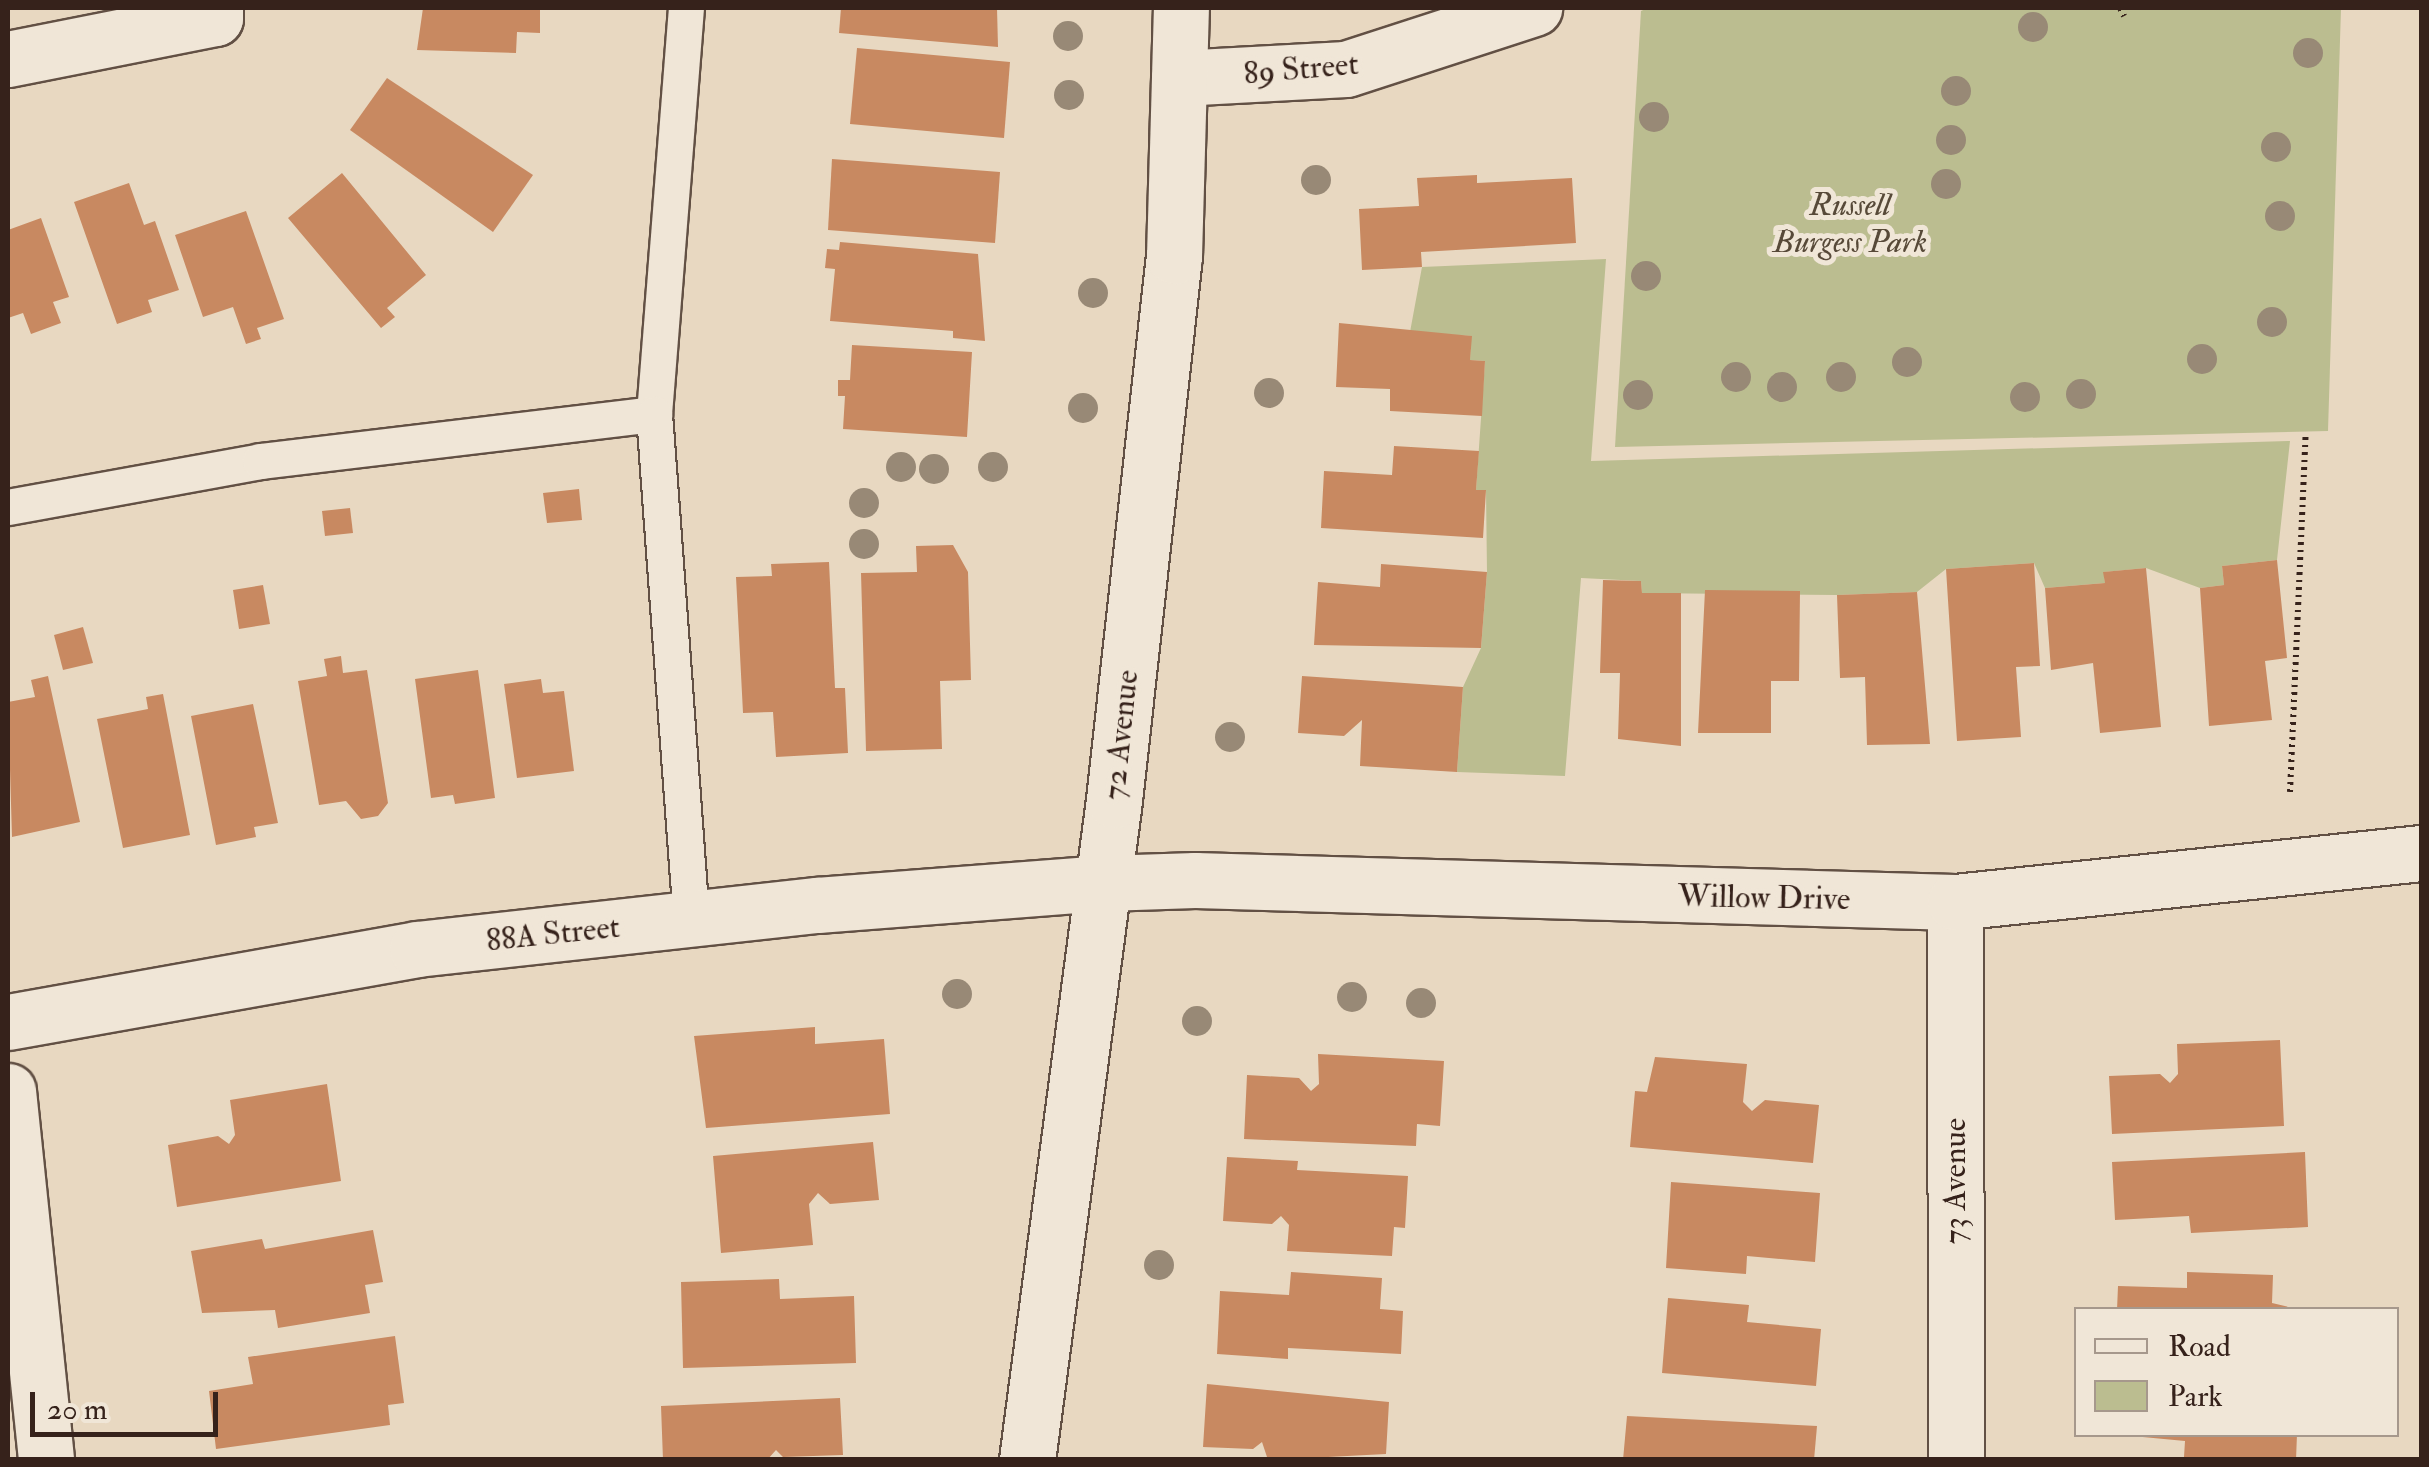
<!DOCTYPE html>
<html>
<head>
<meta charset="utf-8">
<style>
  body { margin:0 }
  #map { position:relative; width:2429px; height:1467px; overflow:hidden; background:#e8d8c1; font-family:"IM FELL Double Pica",serif }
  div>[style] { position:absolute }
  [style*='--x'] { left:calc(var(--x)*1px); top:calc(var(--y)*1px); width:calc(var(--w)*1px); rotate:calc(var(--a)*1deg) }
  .green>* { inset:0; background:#bbbd90 }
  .building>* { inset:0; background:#c88961 }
  .path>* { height:6px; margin-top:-3px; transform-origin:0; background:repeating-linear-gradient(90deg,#36221b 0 2.5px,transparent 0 7.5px) }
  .roads { filter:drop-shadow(2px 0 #625044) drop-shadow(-2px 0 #625044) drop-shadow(0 2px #625044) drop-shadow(0 -2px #625044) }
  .lane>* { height:35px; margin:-17.5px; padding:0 17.5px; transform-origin:17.5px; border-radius:17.5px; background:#f0e6d7 }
  .street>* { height:55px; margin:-27.5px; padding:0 27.5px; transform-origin:27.5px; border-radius:27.5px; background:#f0e6d7 }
  .secondary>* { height:55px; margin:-27.5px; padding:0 27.5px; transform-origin:27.5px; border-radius:27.5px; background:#f0e6d7 }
  .trees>* { width:30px; height:30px; margin:-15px; border-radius:50%; background:#988976 }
  span { translate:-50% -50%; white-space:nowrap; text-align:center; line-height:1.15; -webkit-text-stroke:10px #f0e6d7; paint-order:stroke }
  .street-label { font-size:32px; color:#36221b }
  .park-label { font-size:32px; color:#574938; font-style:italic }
  .frame { position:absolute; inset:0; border:10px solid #36221b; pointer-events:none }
  .legend { position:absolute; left:2074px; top:1307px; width:325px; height:130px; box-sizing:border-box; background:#f0e6d7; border:2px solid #a6988c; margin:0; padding:12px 18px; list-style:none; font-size:30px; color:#36221b }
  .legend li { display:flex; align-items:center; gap:20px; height:50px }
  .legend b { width:50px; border:2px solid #a6988c }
  .scale { position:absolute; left:30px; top:1392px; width:188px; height:45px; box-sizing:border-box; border:5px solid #36221b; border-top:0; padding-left:12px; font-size:30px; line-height:35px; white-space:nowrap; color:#36221b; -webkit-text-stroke:8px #f0e6d7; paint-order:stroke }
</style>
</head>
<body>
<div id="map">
  <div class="green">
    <i style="clip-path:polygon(1648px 8px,2341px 8px,2328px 431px,1615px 447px,1641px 11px)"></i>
    <i style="clip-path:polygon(1606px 259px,1591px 461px,2290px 441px,2277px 560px,2222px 566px,2224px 585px,2200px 588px,2146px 568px,2104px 572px,2105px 583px,2045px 588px,2034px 563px,1946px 569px,1917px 592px,1837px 595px,1642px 593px,1641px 581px,1581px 578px,1565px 776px,1457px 772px,1463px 687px,1481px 648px,1487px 572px,1486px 491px,1476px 490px,1485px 361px,1470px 360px,1471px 336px,1410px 332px,1422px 267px)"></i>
  </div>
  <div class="building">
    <i style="clip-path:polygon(423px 8px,540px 8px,540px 33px,517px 32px,516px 53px,417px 50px)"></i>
    <i style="clip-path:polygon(841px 8px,997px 8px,998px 47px,839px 33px)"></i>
    <i style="clip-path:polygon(857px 48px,1010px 62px,1004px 138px,850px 124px)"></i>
    <i style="clip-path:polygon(387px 78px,533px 175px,493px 232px,350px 130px)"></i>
    <i style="clip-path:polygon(832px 159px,1000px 172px,995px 243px,828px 230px)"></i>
    <i style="clip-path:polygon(342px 173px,426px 275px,387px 308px,395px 317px,381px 328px,288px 218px)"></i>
    <i style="clip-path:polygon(1477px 175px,1477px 183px,1572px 178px,1576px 243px,1421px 252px,1422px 267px,1362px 270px,1359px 209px,1419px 206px,1417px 178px)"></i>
    <i style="clip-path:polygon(129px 183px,144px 225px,155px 221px,179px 290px,148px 300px,152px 312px,117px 324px,74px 202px)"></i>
    <i style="clip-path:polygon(246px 211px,284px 319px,257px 328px,261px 339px,246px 344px,233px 307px,203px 317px,175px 235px)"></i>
    <i style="clip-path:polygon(41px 218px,69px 297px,53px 302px,61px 323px,31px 334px,23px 313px,8px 318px,8px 230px)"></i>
    <i style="clip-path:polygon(840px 242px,978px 254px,985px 341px,953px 338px,953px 331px,830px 321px,835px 269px,825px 268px,827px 249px,839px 250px)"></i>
    <i style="clip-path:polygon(1339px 323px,1472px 336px,1470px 360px,1485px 361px,1482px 416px,1390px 411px,1390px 389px,1336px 387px)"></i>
    <i style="clip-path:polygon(852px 345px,972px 352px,967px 437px,843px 429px,845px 396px,838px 396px,838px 380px,850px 380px)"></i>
    <i style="clip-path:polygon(1394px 446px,1479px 451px,1476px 490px,1486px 490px,1483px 538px,1321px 528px,1324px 471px,1392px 475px)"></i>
    <i style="clip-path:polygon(579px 489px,582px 520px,547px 523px,543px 493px)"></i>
    <i style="clip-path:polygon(350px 508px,353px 533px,325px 536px,322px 511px)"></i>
    <i style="clip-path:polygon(953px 545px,968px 572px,971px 680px,940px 681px,942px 749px,866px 751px,861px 573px,917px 572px,916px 546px)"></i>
    <i style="clip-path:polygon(2277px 560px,2287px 658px,2265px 661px,2272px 720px,2209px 726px,2200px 588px,2224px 585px,2222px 566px)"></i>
    <i style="clip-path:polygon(829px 562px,835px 688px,845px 688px,848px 753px,776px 757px,773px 712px,743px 713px,736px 577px,772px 576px,771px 564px)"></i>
    <i style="clip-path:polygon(2034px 563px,2040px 666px,2016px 667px,2021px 737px,1957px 741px,1946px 569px)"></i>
    <i style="clip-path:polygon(1381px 564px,1487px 572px,1481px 648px,1314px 645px,1318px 582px,1380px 587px)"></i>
    <i style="clip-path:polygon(2146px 568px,2161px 727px,2100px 733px,2093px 663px,2051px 670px,2045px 588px,2105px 583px,2103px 572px)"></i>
    <i style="clip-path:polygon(1603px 580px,1641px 581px,1642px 593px,1681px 593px,1681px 746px,1618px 739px,1620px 673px,1600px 673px)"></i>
    <i style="clip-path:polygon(263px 585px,270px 624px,239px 629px,233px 590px)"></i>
    <i style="clip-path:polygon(1705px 590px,1800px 591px,1799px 681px,1771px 681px,1771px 733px,1698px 733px)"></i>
    <i style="clip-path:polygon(1917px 592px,1930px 744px,1867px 745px,1865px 677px,1840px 678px,1837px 595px)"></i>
    <i style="clip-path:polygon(83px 627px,93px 663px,63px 670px,54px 635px)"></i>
    <i style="clip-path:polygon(341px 656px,343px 673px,367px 670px,388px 803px,378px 816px,361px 819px,346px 801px,319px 805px,298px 681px,327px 676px,324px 659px)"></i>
    <i style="clip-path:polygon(478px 670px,495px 798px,455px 804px,453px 795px,431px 798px,415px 679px)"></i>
    <i style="clip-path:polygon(48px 676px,80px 822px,12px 837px,8px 702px,35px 697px,31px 680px)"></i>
    <i style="clip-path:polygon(1302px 676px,1463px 687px,1457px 772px,1360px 766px,1362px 720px,1344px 736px,1298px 733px)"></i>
    <i style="clip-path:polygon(541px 679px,543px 693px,564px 691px,574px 771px,517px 778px,504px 684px)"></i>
    <i style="clip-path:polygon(163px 694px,190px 835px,123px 848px,97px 719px,148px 709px,146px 697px)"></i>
    <i style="clip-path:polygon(253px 704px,278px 823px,254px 827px,256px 837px,216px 845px,191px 716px)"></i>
    <i style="clip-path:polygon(815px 1027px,815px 1044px,884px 1039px,890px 1114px,706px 1128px,694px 1036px)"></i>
    <i style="clip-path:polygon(2280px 1040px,2284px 1126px,2112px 1134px,2109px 1076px,2160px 1074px,2170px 1083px,2178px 1074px,2177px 1044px)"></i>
    <i style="clip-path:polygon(1318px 1054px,1444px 1061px,1440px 1126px,1417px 1124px,1416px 1146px,1244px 1139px,1247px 1075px,1299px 1078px,1311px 1091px,1319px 1084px)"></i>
    <i style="clip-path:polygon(1655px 1057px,1747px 1064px,1743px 1102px,1752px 1111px,1765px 1100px,1819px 1105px,1813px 1163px,1630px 1147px,1635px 1091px,1647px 1092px)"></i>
    <i style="clip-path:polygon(327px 1084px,341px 1181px,177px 1207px,168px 1145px,218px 1136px,229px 1144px,235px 1135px,230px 1100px)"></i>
    <i style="clip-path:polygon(873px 1142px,879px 1200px,830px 1204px,818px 1193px,809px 1204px,813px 1245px,721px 1253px,713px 1156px)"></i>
    <i style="clip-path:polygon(2305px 1152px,2308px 1227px,2191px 1233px,2189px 1216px,2115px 1220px,2112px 1162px)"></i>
    <i style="clip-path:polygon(1227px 1157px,1298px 1161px,1297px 1170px,1408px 1176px,1405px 1228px,1394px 1227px,1392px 1256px,1287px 1251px,1289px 1225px,1281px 1216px,1272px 1224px,1223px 1221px)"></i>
    <i style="clip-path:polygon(1671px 1182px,1820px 1193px,1815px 1262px,1747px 1256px,1746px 1274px,1666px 1268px)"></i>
    <i style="clip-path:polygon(373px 1230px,383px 1282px,365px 1285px,370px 1313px,278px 1328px,275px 1310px,202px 1313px,191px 1251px,262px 1239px,265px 1249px)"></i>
    <i style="clip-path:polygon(1291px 1272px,1382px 1278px,1380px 1309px,1403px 1311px,1401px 1354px,1288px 1348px,1288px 1359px,1217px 1354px,1220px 1291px,1289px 1295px)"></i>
    <i style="clip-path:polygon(2187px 1272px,2273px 1275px,2272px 1303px,2301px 1310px,2117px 1310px,2118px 1286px,2187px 1288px)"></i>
    <i style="clip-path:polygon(779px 1279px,780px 1299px,854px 1296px,856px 1363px,683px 1368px,681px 1282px)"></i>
    <i style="clip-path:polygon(1668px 1298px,1749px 1305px,1747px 1322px,1821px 1329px,1816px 1386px,1662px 1373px)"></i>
    <i style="clip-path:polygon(395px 1336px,404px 1403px,388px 1405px,390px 1425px,216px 1449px,209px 1391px,253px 1384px,248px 1357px)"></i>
    <i style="clip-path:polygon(1207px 1384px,1389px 1402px,1386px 1454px,1268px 1460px,1262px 1442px,1253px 1449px,1203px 1447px)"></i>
    <i style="clip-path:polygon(840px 1398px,843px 1455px,783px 1457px,776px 1450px,767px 1460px,663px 1460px,661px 1406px)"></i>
    <i style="clip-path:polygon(1627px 1416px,1817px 1426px,1814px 1460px,1623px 1460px)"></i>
    <i style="clip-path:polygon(2111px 1434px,2297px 1434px,2296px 1460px,2184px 1457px,2185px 1441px)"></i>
  </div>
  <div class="path">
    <i style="--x:2120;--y:8;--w:9;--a:63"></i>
    <i style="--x:2290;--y:792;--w:360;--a:-87.5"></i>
  </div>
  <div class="roads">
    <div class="lane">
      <i style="--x:654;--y:414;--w:407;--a:-85.5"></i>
      <i style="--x:8;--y:507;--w:256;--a:-10.3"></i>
      <i style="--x:260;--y:461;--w:397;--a:-6.8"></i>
      <i style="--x:654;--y:414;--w:506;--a:85.81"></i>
    </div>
    <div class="street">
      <i style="--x:8;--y:59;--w:211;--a:-11.2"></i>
      <i style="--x:215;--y:18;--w:10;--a:-90"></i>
      <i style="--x:1179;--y:78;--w:167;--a:-3.1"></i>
      <i style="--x:1346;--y:69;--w:198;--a:-18"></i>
      <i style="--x:1955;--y:902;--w:558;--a:89.9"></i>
      <i style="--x:8;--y:1022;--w:415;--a:-10.1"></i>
      <i style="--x:417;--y:949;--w:402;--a:-6.3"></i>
      <i style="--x:817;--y:905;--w:288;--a:-4.4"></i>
      <i style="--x:8;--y:1091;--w:371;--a:84.1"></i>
    </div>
    <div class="secondary">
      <i style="--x:1104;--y:883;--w:91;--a:-1.9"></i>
      <i style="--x:1195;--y:880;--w:760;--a:1.66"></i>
      <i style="--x:1955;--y:902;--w:470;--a:-6"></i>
      <i style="--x:1027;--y:1460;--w:666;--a:-82.49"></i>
      <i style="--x:1114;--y:800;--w:547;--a:-83.71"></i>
      <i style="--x:1174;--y:256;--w:248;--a:-88.4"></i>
    </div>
  </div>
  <div class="trees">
    <i style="left:2033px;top:27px"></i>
    <i style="left:1068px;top:36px"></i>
    <i style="left:2308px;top:53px"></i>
    <i style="left:1956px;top:91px"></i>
    <i style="left:1069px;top:95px"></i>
    <i style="left:1654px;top:117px"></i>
    <i style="left:1951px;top:140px"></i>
    <i style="left:2276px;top:147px"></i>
    <i style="left:1316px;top:180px"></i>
    <i style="left:1946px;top:184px"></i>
    <i style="left:2280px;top:216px"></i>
    <i style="left:1646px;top:276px"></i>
    <i style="left:1093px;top:293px"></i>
    <i style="left:2272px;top:322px"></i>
    <i style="left:2202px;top:359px"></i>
    <i style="left:1907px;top:362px"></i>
    <i style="left:1736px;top:377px"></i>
    <i style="left:1841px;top:377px"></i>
    <i style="left:1782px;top:387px"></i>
    <i style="left:1269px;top:393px"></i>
    <i style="left:2081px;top:394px"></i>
    <i style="left:1638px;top:395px"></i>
    <i style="left:2025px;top:397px"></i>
    <i style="left:1083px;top:408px"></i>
    <i style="left:901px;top:467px"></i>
    <i style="left:993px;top:467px"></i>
    <i style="left:934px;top:469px"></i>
    <i style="left:864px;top:503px"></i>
    <i style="left:864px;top:544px"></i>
    <i style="left:1230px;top:737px"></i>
    <i style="left:957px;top:994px"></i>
    <i style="left:1352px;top:997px"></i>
    <i style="left:1421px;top:1003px"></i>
    <i style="left:1197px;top:1021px"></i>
    <i style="left:1159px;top:1265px"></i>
  </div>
  <div class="street-label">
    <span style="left:1301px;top:69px;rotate:-5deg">89 Street</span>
    <span style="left:1121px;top:735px;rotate:-84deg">72 Avenue</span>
    <span style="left:1764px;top:898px;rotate:1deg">Willow Drive</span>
    <span style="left:553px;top:934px;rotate:-6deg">88A Street</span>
    <span style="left:1955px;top:1181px;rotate:-90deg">73 Avenue</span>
  </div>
  <div class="park-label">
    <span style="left:1850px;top:224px">Russell<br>Burgess Park</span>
  </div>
  <div class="frame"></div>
  <ul class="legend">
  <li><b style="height:12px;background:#f0e6d7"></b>Road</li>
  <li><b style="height:28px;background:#bbbd90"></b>Park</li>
  </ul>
  <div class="scale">20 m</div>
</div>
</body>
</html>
